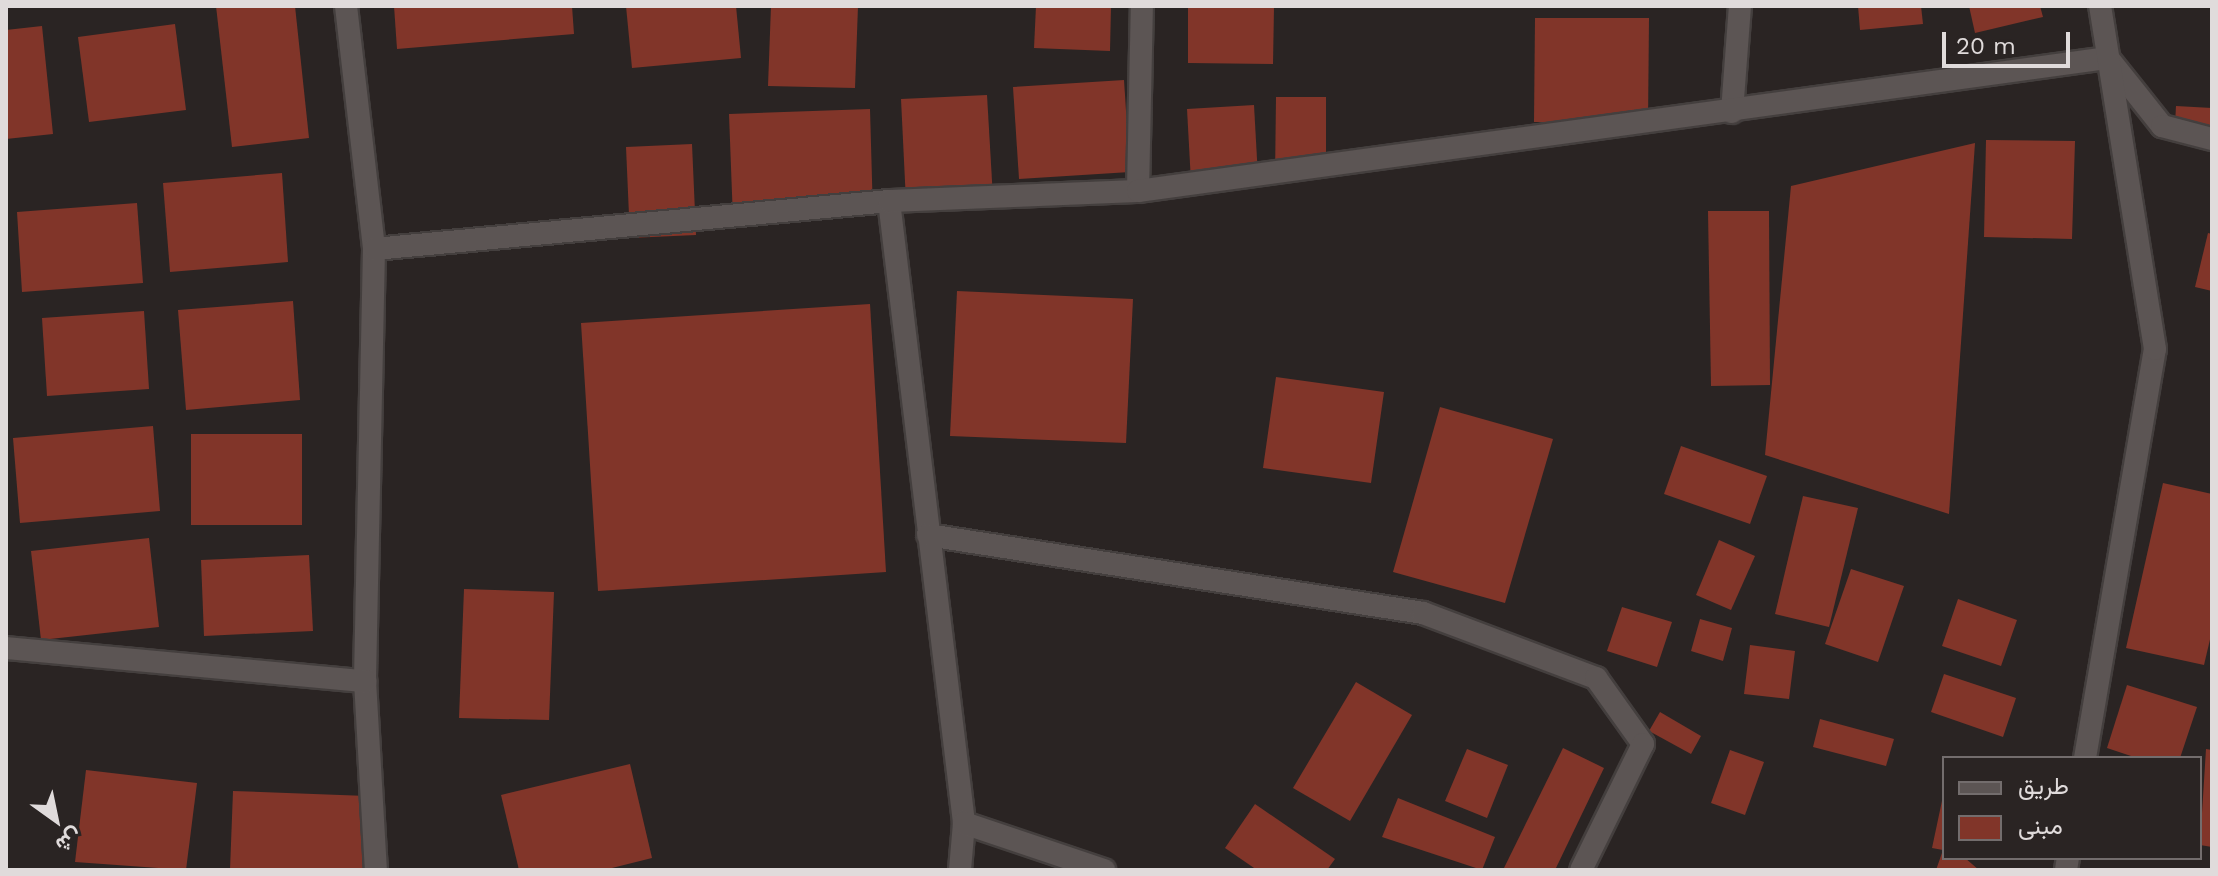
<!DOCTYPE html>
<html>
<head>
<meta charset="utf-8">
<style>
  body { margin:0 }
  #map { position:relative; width:2218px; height:876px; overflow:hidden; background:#2a2423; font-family:"Work Sans",Vazirmatn,sans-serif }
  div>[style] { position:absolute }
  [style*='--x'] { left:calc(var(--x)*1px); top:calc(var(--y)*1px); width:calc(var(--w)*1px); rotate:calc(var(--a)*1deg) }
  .building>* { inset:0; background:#813529 }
  .roads { filter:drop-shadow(2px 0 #443f3e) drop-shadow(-2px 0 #443f3e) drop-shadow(0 2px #443f3e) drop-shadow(0 -2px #443f3e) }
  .minor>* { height:22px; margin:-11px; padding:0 11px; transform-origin:11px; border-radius:11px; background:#5c5554 }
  span { translate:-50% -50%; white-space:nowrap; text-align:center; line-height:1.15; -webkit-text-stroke:6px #2a2423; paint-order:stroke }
  .frame { position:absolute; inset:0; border:8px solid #e0dbdb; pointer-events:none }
  .legend { position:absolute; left:1942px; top:756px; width:260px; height:104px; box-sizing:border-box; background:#2a2423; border:2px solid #736d6d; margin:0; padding:10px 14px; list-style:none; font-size:24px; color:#e0dbdb }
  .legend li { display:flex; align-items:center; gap:16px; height:40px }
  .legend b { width:40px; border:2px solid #736d6d }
  .north { position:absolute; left:16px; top:780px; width:80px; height:80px; -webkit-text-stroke:6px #2a2423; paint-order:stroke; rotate:147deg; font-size:22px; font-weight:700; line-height:32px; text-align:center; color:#e0dbdb }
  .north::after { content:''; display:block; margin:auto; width:28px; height:36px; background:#e0dbdb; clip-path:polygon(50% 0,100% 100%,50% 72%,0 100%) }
  .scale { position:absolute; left:1942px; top:32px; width:128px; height:36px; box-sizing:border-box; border:4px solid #e0dbdb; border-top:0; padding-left:10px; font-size:24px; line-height:28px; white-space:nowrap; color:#e0dbdb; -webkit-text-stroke:6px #2a2423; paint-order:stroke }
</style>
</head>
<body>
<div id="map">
  <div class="building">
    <i style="clip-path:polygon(216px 6px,295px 6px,309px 138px,232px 147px)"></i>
    <i style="clip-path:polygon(394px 6px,572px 6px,574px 34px,397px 49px)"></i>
    <i style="clip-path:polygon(626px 6px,736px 6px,741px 58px,632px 68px)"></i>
    <i style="clip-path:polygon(771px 6px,858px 6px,855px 88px,768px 86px)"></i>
    <i style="clip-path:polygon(1036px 6px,1111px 6px,1110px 51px,1034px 48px)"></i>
    <i style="clip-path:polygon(1188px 6px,1274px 7px,1273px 64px,1188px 63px)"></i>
    <i style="clip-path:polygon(1858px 6px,1921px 6px,1923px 24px,1860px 30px)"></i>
    <i style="clip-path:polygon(1969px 6px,2040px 6px,2043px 17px,1975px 33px)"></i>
    <i style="clip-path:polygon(1535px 18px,1649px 18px,1648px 122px,1534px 122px)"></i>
    <i style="clip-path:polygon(175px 24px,186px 110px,89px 122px,78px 37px)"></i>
    <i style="clip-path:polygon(42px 26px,53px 134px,6px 139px,6px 30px)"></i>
    <i style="clip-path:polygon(1124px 80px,1130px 172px,1019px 179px,1013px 87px)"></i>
    <i style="clip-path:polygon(987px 95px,993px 198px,906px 202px,901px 99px)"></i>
    <i style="clip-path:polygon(1276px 97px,1326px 97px,1326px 178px,1275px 178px)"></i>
    <i style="clip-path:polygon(1254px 105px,1258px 177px,1191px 182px,1187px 109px)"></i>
    <i style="clip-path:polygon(2176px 106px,2212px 108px,2212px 144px,2174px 142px)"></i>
    <i style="clip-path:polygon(870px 109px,873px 215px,733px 220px,729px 114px)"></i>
    <i style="clip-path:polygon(1986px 140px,2075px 141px,2072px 239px,1984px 237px)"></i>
    <i style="clip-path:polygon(1975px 143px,1949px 514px,1765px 455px,1791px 186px)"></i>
    <i style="clip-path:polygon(692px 144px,696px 235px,630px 238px,626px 147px)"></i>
    <i style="clip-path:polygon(282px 173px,288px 262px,170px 272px,163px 183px)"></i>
    <i style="clip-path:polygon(137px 203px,143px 283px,22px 292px,17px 212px)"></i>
    <i style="clip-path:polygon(1708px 211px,1769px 211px,1770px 385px,1711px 386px)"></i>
    <i style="clip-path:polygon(2208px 233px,2212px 234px,2212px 291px,2195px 287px)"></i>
    <i style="clip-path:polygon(957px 291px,1133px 299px,1126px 443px,950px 436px)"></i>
    <i style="clip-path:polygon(293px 301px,300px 400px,186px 410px,178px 310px)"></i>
    <i style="clip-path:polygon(870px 304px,886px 572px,598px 591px,581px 323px)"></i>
    <i style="clip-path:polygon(144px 311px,149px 389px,47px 396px,42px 318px)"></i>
    <i style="clip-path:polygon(1276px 377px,1384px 392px,1371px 483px,1263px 468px)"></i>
    <i style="clip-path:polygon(1440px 407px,1553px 439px,1505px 603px,1393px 572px)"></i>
    <i style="clip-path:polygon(153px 426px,160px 511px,20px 523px,13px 438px)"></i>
    <i style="clip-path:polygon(191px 434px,302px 434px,302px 525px,191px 525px)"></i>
    <i style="clip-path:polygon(1681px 446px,1767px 476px,1750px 524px,1664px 494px)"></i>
    <i style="clip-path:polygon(2163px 483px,2212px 494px,2212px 631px,2204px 665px,2126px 648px)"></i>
    <i style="clip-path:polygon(1803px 496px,1858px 508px,1829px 627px,1775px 614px)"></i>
    <i style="clip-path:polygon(149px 538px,159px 627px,41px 640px,31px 551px)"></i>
    <i style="clip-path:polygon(1719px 540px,1755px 556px,1731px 610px,1696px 595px)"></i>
    <i style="clip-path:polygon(309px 555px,313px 631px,204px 636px,201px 560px)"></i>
    <i style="clip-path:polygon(1851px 569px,1904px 586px,1878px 662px,1825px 644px)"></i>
    <i style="clip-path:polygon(464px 589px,554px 592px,549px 720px,459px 718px)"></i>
    <i style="clip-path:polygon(1958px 599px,2017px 620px,2001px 666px,1942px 646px)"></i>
    <i style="clip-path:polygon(1622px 607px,1672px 622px,1657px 667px,1607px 651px)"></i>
    <i style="clip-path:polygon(1700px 619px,1732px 628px,1723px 661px,1691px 651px)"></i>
    <i style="clip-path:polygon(1750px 645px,1795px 651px,1789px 699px,1744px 694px)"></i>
    <i style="clip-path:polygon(1944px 674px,2016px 698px,2003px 737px,1931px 712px)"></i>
    <i style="clip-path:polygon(1356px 682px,1412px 715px,1350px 821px,1293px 788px)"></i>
    <i style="clip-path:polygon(2127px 685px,2197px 707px,2180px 758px,2137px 758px,2107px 748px)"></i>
    <i style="clip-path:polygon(1660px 712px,1701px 736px,1691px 754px,1649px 731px)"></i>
    <i style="clip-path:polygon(1820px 719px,1894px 739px,1886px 766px,1813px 747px)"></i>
    <i style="clip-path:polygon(1563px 748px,1604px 768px,1555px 870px,1503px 870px)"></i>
    <i style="clip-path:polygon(1467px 749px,1508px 765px,1487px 818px,1445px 801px)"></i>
    <i style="clip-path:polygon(2206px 749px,2212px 750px,2212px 847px,2200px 845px)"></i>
    <i style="clip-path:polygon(1730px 750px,1764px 762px,1745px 815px,1711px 803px)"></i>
    <i style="clip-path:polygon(630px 764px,652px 858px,604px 870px,519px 870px,501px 795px)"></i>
    <i style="clip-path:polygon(86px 770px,197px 783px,186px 870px,75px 862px)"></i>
    <i style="clip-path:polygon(233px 791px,367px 796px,364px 870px,230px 870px)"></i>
    <i style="clip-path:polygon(1943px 796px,1944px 858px,1965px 858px,1979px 870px,1936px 870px,1943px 850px,1932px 848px)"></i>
    <i style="clip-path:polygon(1398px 798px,1495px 837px,1482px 870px,1382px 837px)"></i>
    <i style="clip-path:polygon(1255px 804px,1335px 859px,1327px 870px,1257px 870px,1225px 848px)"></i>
  </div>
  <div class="roads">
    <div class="minor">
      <i style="--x:346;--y:6;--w:245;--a:83.4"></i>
      <i style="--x:374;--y:249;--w:432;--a:91.2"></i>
      <i style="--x:365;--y:681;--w:189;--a:86.7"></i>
      <i style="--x:1732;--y:112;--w:106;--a:-85.7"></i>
      <i style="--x:1138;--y:191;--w:185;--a:-88.8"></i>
      <i style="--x:889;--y:201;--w:627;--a:83.12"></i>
      <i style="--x:964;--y:823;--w:47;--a:94.9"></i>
      <i style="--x:374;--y:249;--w:517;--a:-5.32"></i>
      <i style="--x:889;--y:201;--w:249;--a:-2.3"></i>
      <i style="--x:1138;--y:191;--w:979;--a:-7.81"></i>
      <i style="--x:2108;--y:58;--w:87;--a:51.5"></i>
      <i style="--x:2162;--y:126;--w:52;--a:14.6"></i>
      <i style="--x:928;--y:535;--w:501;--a:8.95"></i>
      <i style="--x:1423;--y:613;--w:185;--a:20.6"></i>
      <i style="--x:1596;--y:678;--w:81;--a:54.5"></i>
      <i style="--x:1643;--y:744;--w:140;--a:116.2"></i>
      <i style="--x:6;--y:648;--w:361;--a:5.3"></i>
      <i style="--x:2085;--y:758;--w:415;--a:-80.3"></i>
      <i style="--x:2155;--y:349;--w:347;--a:-99.1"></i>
      <i style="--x:964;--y:823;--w:148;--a:18.6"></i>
      <i style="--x:2066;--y:870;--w:12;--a:-81"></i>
    </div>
  </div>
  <div class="frame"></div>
  <ul class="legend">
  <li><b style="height:10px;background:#5c5554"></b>طريق</li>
  <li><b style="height:22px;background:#813529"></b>مبنى</li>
  </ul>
  <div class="north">ش</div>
  <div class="scale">20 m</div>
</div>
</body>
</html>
